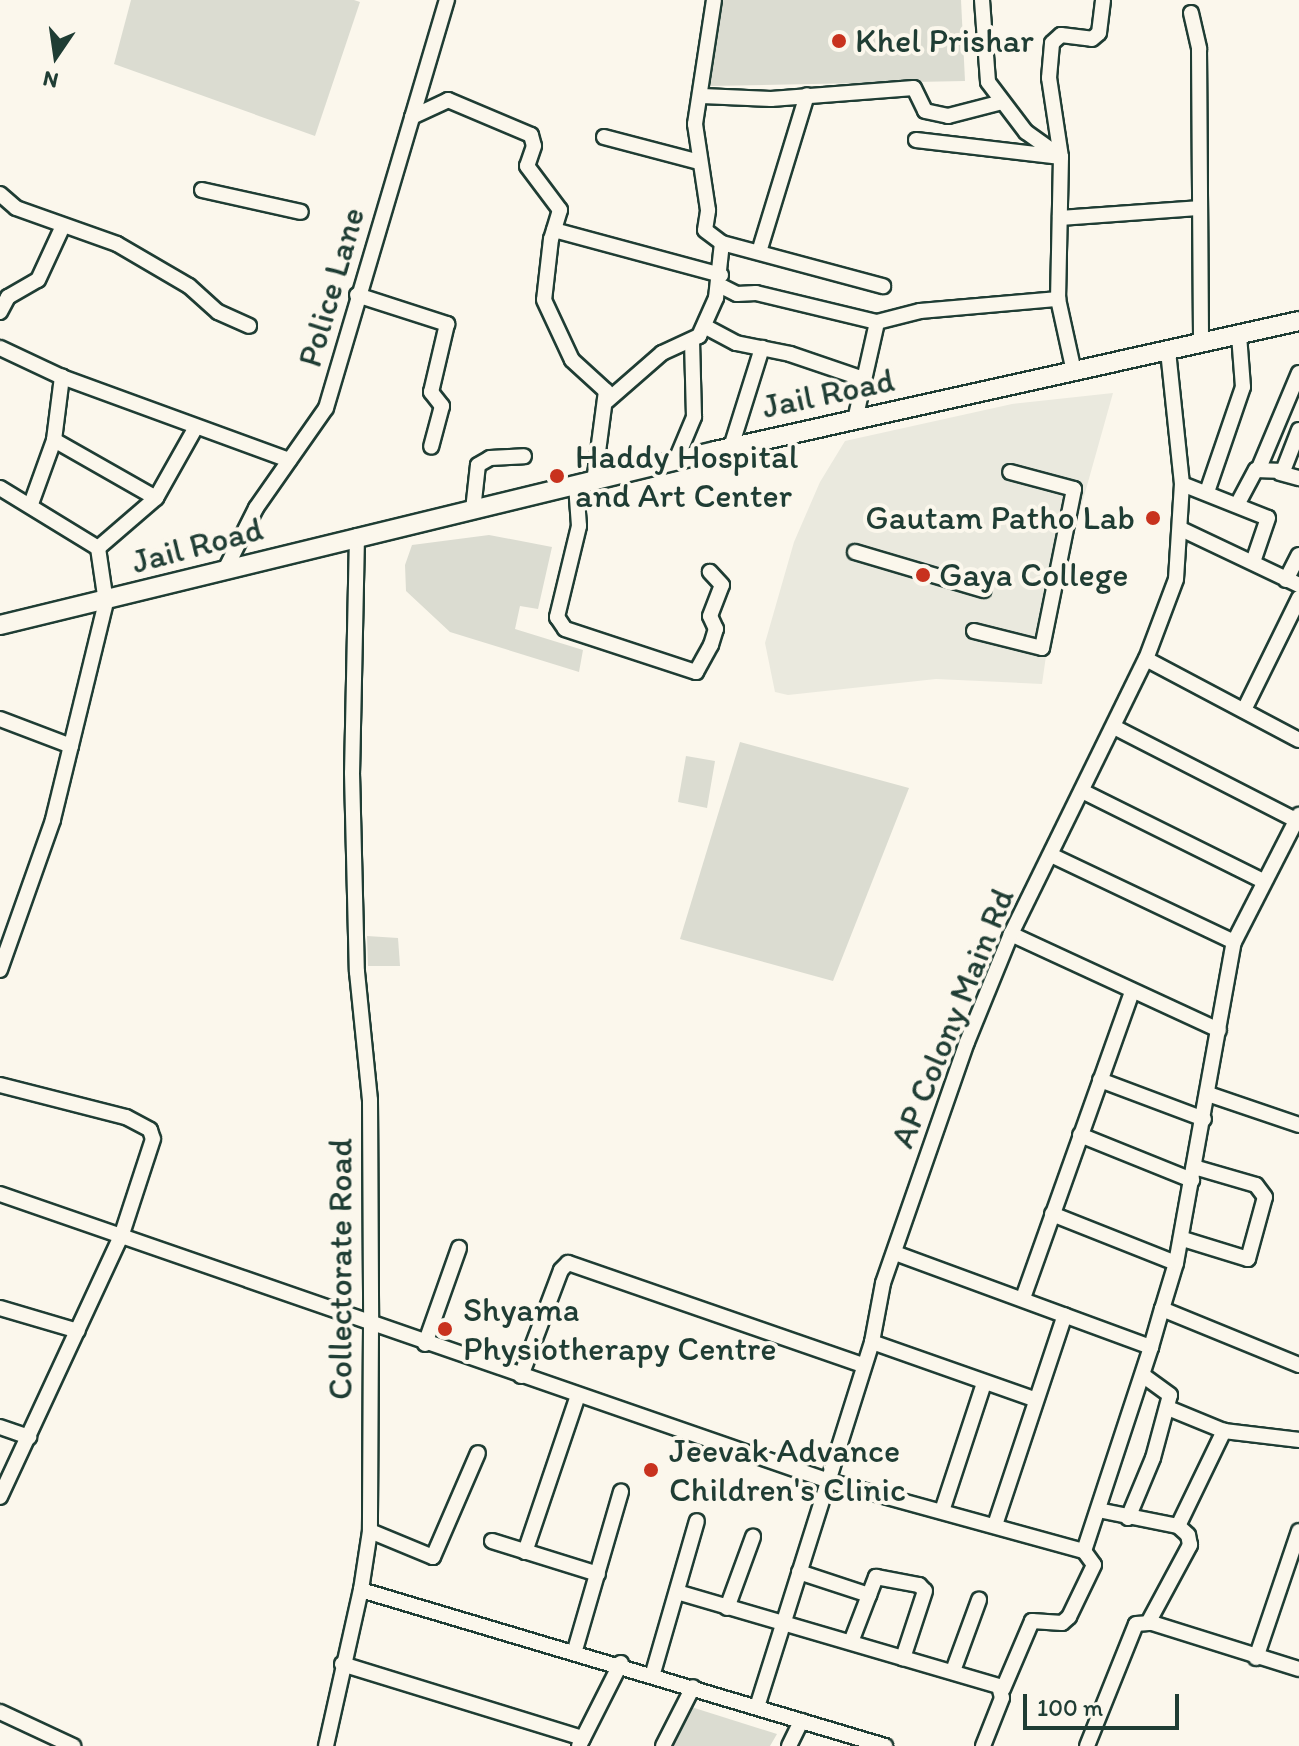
<!DOCTYPE html>
<html>
<head>
<meta charset="utf-8">
<style>
  body { margin:0 }
  #map { position:relative; width:1299px; height:1746px; overflow:hidden; background:#fbf7ec; font-family:Itim,sans-serif }
  div>[style] { position:absolute }
  [style*='--x'] { left:calc(var(--x)*1px); top:calc(var(--y)*1px); width:calc(var(--w)*1px); rotate:calc(var(--a)*1deg) }
  .built>* { inset:0; background:#eae9de }
  .green>* { inset:0; background:#dbdcd1 }
  .roads { filter:drop-shadow(2px 0 #1f3d34) drop-shadow(-2px 0 #1f3d34) drop-shadow(0 2px #1f3d34) drop-shadow(0 -2px #1f3d34) }
  .minor>* { height:14px; margin:-7px; padding:0 7px; transform-origin:7px; border-radius:7px; background:#fbf7ec }
  .major>* { height:18px; margin:-9px; padding:0 9px; transform-origin:9px; border-radius:9px; background:#fbf7ec }
  .dots>* { width:22px; height:22px; translate:-50% -50%; box-sizing:border-box; border:4px solid #fbf7ec; border-radius:50% }
  span { translate:-50% -50%; white-space:nowrap; text-align:center; line-height:1.15; -webkit-text-stroke:8px #fbf7ec; paint-order:stroke }
  .poi-label { font-size:34px; color:#1f3d34 }
  .left { translate:0 -50%; text-align:left }
  .right { translate:-100% -50%; text-align:right }
  .street-label { font-size:34px; color:#1f3d34 }
  .north { position:absolute; left:16px; top:16px; width:80px; height:80px; -webkit-text-stroke:6px #fbf7ec; paint-order:stroke; rotate:193deg; font-size:22px; font-weight:700; line-height:32px; text-align:center; color:#1f3d34 }
  .north::after { content:''; display:block; margin:auto; width:28px; height:36px; background:#1f3d34; clip-path:polygon(50% 0,100% 100%,50% 72%,0 100%) }
  .scale { position:absolute; left:1023px; top:1694px; width:156px; height:36px; box-sizing:border-box; border:4px solid #1f3d34; border-top:0; padding-left:10px; font-size:24px; line-height:28px; white-space:nowrap; color:#1f3d34; -webkit-text-stroke:6px #fbf7ec; paint-order:stroke }
</style>
</head>
<body>
<div id="map">
  <div class="built">
    <i style="clip-path:polygon(1113px 393px,1053px 607px,1042px 684px,936px 679px,788px 695px,775px 692px,765px 643px,794px 542px,820px 482px,845px 441px,1012px 404px)"></i>
  </div>
  <div class="green">
    <i style="clip-path:polygon(131px 0,354px 0,360px 2px,315px 136px,114px 64px)"></i>
    <i style="clip-path:polygon(720px 0,961px 0,965px 81px,709px 86px)"></i>
    <i style="clip-path:polygon(489px 535px,552px 547px,538px 609px,520px 606px,515px 629px,583px 650px,579px 672px,450px 632px,406px 591px,405px 565px,412px 545px)"></i>
    <i style="clip-path:polygon(740px 742px,909px 788px,833px 981px,680px 939px)"></i>
    <i style="clip-path:polygon(686px 756px,715px 761px,707px 808px,678px 802px)"></i>
    <i style="clip-path:polygon(367px 936px,398px 938px,400px 966px,368px 966px)"></i>
    <i style="clip-path:polygon(685px 1705px,777px 1734px,770px 1746px,664px 1746px)"></i>
  </div>
  <div class="roads">
    <div class="minor">
      <i style="--x:982;--y:0;--w:82;--a:85.8"></i>
      <i style="--x:988;--y:82;--w:63;--a:52.8"></i>
      <i style="--x:1026;--y:132;--w:43;--a:35.5"></i>
      <i style="--x:1061;--y:157;--w:142;--a:91.2"></i>
      <i style="--x:1058;--y:299;--w:75;--a:77.6"></i>
      <i style="--x:1191;--y:13;--w:37;--a:77"></i>
      <i style="--x:1199;--y:49;--w:294;--a:89.6"></i>
      <i style="--x:702;--y:96;--w:69;--a:2.5"></i>
      <i style="--x:771;--y:99;--w:143;--a:-4.4"></i>
      <i style="--x:914;--y:88;--w:25;--a:64"></i>
      <i style="--x:925;--y:111;--w:24;--a:12"></i>
      <i style="--x:948;--y:116;--w:56;--a:-14.5"></i>
      <i style="--x:412;--y:117;--w:40;--a:-25"></i>
      <i style="--x:448;--y:100;--w:90;--a:22.9"></i>
      <i style="--x:531;--y:135;--w:11;--a:75"></i>
      <i style="--x:534;--y:146;--w:21;--a:109"></i>
      <i style="--x:527;--y:166;--w:55;--a:53.1"></i>
      <i style="--x:560;--y:210;--w:30;--a:107"></i>
      <i style="--x:551;--y:239;--w:61;--a:96.5"></i>
      <i style="--x:544;--y:300;--w:66;--a:65"></i>
      <i style="--x:572;--y:360;--w:46;--a:42.4"></i>
      <i style="--x:606;--y:391;--w:92;--a:97.5"></i>
      <i style="--x:604;--y:137;--w:98;--a:14.7"></i>
      <i style="--x:916;--y:140;--w:146;--a:6.7"></i>
      <i style="--x:1061;--y:157;--w:80;--a:-98.6"></i>
      <i style="--x:1049;--y:78;--w:35;--a:-85"></i>
      <i style="--x:1052;--y:43;--w:12;--a:-42"></i>
      <i style="--x:1061;--y:35;--w:31;--a:7"></i>
      <i style="--x:1092;--y:39;--w:9;--a:-41"></i>
      <i style="--x:1099;--y:33;--w:33;--a:-83"></i>
      <i style="--x:202;--y:190;--w:101;--a:12.5"></i>
      <i style="--x:0;--y:194;--w:21;--a:41"></i>
      <i style="--x:16;--y:208;--w:107;--a:19.6"></i>
      <i style="--x:117;--y:244;--w:83;--a:30.3"></i>
      <i style="--x:189;--y:286;--w:39;--a:42"></i>
      <i style="--x:218;--y:312;--w:34;--a:24"></i>
      <i style="--x:1060;--y:218;--w:138;--a:-4.1"></i>
      <i style="--x:554;--y:230;--w:173;--a:15.1"></i>
      <i style="--x:722;--y:243;--w:167;--a:15"></i>
      <i style="--x:759;--y:252;--w:164;--a:-73"></i>
      <i style="--x:719;--y:285;--w:20;--a:27"></i>
      <i style="--x:737;--y:294;--w:19;--a:-3"></i>
      <i style="--x:756;--y:293;--w:124;--a:13.5"></i>
      <i style="--x:877;--y:322;--w:44;--a:-14.3"></i>
      <i style="--x:920;--y:311;--w:139;--a:-5"></i>
      <i style="--x:357;--y:295;--w:95;--a:17.9"></i>
      <i style="--x:447;--y:324;--w:70;--a:103.2"></i>
      <i style="--x:431;--y:392;--w:18;--a:52"></i>
      <i style="--x:442;--y:406;--w:42;--a:105"></i>
      <i style="--x:0;--y:312;--w:17;--a:-62"></i>
      <i style="--x:8;--y:297;--w:34;--a:-30"></i>
      <i style="--x:38;--y:280;--w:57;--a:-65.2"></i>
      <i style="--x:706;--y:327;--w:34;--a:28"></i>
      <i style="--x:736;--y:343;--w:55;--a:11.5"></i>
      <i style="--x:790;--y:354;--w:78;--a:18.7"></i>
      <i style="--x:0;--y:348;--w:68;--a:25.1"></i>
      <i style="--x:62;--y:377;--w:242;--a:20.1"></i>
      <i style="--x:607;--y:401;--w:73;--a:-41.1"></i>
      <i style="--x:662;--y:353;--w:41;--a:-24.7"></i>
      <i style="--x:699;--y:336;--w:42;--a:-65.9"></i>
      <i style="--x:716;--y:298;--w:55;--a:-83.8"></i>
      <i style="--x:722;--y:243;--w:21;--a:-143"></i>
      <i style="--x:705;--y:230;--w:20;--a:-81"></i>
      <i style="--x:708;--y:210;--w:87;--a:-98.6"></i>
      <i style="--x:695;--y:124;--w:125;--a:-81.3"></i>
      <i style="--x:855;--y:420;--w:100;--a:-77.3"></i>
      <i style="--x:54;--y:440;--w:117;--a:29.6"></i>
      <i style="--x:731;--y:447;--w:104;--a:-72.6"></i>
      <i style="--x:676;--y:460;--w:47;--a:-67.3"></i>
      <i style="--x:694;--y:417;--w:76;--a:-91.5"></i>
      <i style="--x:1259;--y:468;--w:103;--a:-67.2"></i>
      <i style="--x:1280;--y:473;--w:20;--a:15"></i>
      <i style="--x:1182;--y:484;--w:92;--a:21.6"></i>
      <i style="--x:1268;--y:518;--w:46;--a:108.8"></i>
      <i style="--x:576;--y:485;--w:41;--a:85.8"></i>
      <i style="--x:579;--y:526;--w:94;--a:103.6"></i>
      <i style="--x:557;--y:617;--w:14;--a:56"></i>
      <i style="--x:565;--y:629;--w:138;--a:18.2"></i>
      <i style="--x:696;--y:672;--w:31;--a:-61"></i>
      <i style="--x:711;--y:645;--w:17;--a:-73"></i>
      <i style="--x:716;--y:629;--w:14;--a:-115"></i>
      <i style="--x:710;--y:616;--w:33;--a:-69"></i>
      <i style="--x:722;--y:585;--w:18;--a:-133"></i>
      <i style="--x:0;--y:488;--w:115;--a:31.5"></i>
      <i style="--x:98;--y:548;--w:55;--a:81.6"></i>
      <i style="--x:106;--y:602;--w:224;--a:103.7"></i>
      <i style="--x:53;--y:820;--w:159;--a:109.5"></i>
      <i style="--x:1207;--y:492;--w:111;--a:-71.1"></i>
      <i style="--x:1243;--y:387;--w:52;--a:-94.4"></i>
      <i style="--x:31;--y:504;--w:68;--a:-70.2"></i>
      <i style="--x:54;--y:440;--w:64;--a:-82.8"></i>
      <i style="--x:1237;--y:505;--w:40;--a:-62"></i>
      <i style="--x:1256;--y:470;--w:27;--a:2"></i>
      <i style="--x:1283;--y:471;--w:44;--a:-68.7"></i>
      <i style="--x:473;--y:510;--w:45;--a:-83.7"></i>
      <i style="--x:478;--y:465;--w:14;--a:-30"></i>
      <i style="--x:490;--y:458;--w:34;--a:-3"></i>
      <i style="--x:1181;--y:529;--w:131;--a:25.4"></i>
      <i style="--x:357;--y:536;--w:237;--a:91.2"></i>
      <i style="--x:352;--y:773;--w:199;--a:88.6"></i>
      <i style="--x:357;--y:972;--w:129;--a:84.2"></i>
      <i style="--x:370;--y:1100;--w:226;--a:89.7"></i>
      <i style="--x:371;--y:1326;--w:205;--a:90.3"></i>
      <i style="--x:370;--y:1531;--w:60;--a:98.7"></i>
      <i style="--x:361;--y:1590;--w:547;--a:16.58"></i>
      <i style="--x:98;--y:548;--w:77;--a:-40.8"></i>
      <i style="--x:156;--y:498;--w:81;--a:-60.6"></i>
      <i style="--x:855;--y:552;--w:134;--a:16.5"></i>
      <i style="--x:226;--y:568;--w:67;--a:-63.4"></i>
      <i style="--x:256;--y:508;--w:122;--a:-55"></i>
      <i style="--x:326;--y:408;--w:426;--a:-73.5"></i>
      <i style="--x:1286;--y:580;--w:28;--a:-63"></i>
      <i style="--x:974;--y:631;--w:70;--a:14"></i>
      <i style="--x:1042;--y:648;--w:162;--a:-78.6"></i>
      <i style="--x:1074;--y:489;--w:66;--a:-165.1"></i>
      <i style="--x:1146;--y:659;--w:173;--a:27.9"></i>
      <i style="--x:1244;--y:710;--w:125;--a:-63.8"></i>
      <i style="--x:0;--y:719;--w:76;--a:20.8"></i>
      <i style="--x:1114;--y:727;--w:204;--a:27.1"></i>
      <i style="--x:1082;--y:791;--w:200;--a:26.4"></i>
      <i style="--x:1053;--y:856;--w:200;--a:25.4"></i>
      <i style="--x:1011;--y:934;--w:229;--a:24.8"></i>
      <i style="--x:1100;--y:1080;--w:111;--a:20.6"></i>
      <i style="--x:0;--y:1085;--w:130;--a:14.3"></i>
      <i style="--x:126;--y:1117;--w:27;--a:28"></i>
      <i style="--x:150;--y:1130;--w:9;--a:72"></i>
      <i style="--x:153;--y:1139;--w:100;--a:108.1"></i>
      <i style="--x:122;--y:1234;--w:290;--a:114.9"></i>
      <i style="--x:1208;--y:1094;--w:96;--a:18.8"></i>
      <i style="--x:1080;--y:1135;--w:121;--a:21.9"></i>
      <i style="--x:0;--y:1194;--w:877;--a:19.1"></i>
      <i style="--x:829;--y:1481;--w:264;--a:15.4"></i>
      <i style="--x:1084;--y:1551;--w:17;--a:54"></i>
      <i style="--x:1094;--y:1565;--w:58;--a:115.7"></i>
      <i style="--x:1069;--y:1617;--w:9;--a:139"></i>
      <i style="--x:1062;--y:1623;--w:30;--a:-176"></i>
      <i style="--x:1032;--y:1621;--w:74;--a:113.1"></i>
      <i style="--x:1052;--y:1214;--w:133;--a:21.6"></i>
      <i style="--x:1176;--y:1263;--w:48;--a:106.9"></i>
      <i style="--x:1183;--y:1239;--w:68;--a:17.1"></i>
      <i style="--x:1248;--y:1259;--w:64;--a:-74.7"></i>
      <i style="--x:1265;--y:1197;--w:15;--a:-127"></i>
      <i style="--x:1256;--y:1185;--w:65;--a:-163.8"></i>
      <i style="--x:895;--y:1253;--w:273;--a:20.2"></i>
      <i style="--x:1151;--y:1347;--w:40;--a:-74"></i>
      <i style="--x:1162;--y:1309;--w:148;--a:22.2"></i>
      <i style="--x:1176;--y:1263;--w:326;--a:-79.8"></i>
      <i style="--x:1234;--y:942;--w:143;--a:-62.9"></i>
      <i style="--x:1023;--y:1298;--w:325;--a:-70.4"></i>
      <i style="--x:0;--y:1308;--w:81;--a:16.4"></i>
      <i style="--x:872;--y:1342;--w:172;--a:19.4"></i>
      <i style="--x:425;--y:1344;--w:102;--a:-70.5"></i>
      <i style="--x:521;--y:1376;--w:113;--a:-69.3"></i>
      <i style="--x:561;--y:1270;--w:10;--a:-45"></i>
      <i style="--x:568;--y:1263;--w:312;--a:19.1"></i>
      <i style="--x:1168;--y:1408;--w:61;--a:22.3"></i>
      <i style="--x:1224;--y:1431;--w:76;--a:6.8"></i>
      <i style="--x:0;--y:1427;--w:31;--a:19"></i>
      <i style="--x:1098;--y:1510;--w:82;--a:11.3"></i>
      <i style="--x:942;--y:1511;--w:135;--a:-71.8"></i>
      <i style="--x:1128;--y:1518;--w:65;--a:-67.4"></i>
      <i style="--x:1153;--y:1458;--w:65;--a:-74.9"></i>
      <i style="--x:1170;--y:1395;--w:34;--a:-144"></i>
      <i style="--x:995;--y:1525;--w:221;--a:-71.6"></i>
      <i style="--x:370;--y:1531;--w:68;--a:22.4"></i>
      <i style="--x:433;--y:1557;--w:113;--a:-66.6"></i>
      <i style="--x:492;--y:1541;--w:111;--a:17.3"></i>
      <i style="--x:1084;--y:1551;--w:215;--a:-71.8"></i>
      <i style="--x:525;--y:1552;--w:163;--a:-71.3"></i>
      <i style="--x:799;--y:1572;--w:74;--a:18.2"></i>
      <i style="--x:677;--y:1592;--w:335;--a:16.3"></i>
      <i style="--x:999;--y:1686;--w:12;--a:76"></i>
      <i style="--x:1002;--y:1698;--w:52;--a:111.6"></i>
      <i style="--x:727;--y:1608;--w:76;--a:-69.9"></i>
      <i style="--x:1148;--y:1623;--w:89;--a:-61.7"></i>
      <i style="--x:1190;--y:1545;--w:10;--a:-101"></i>
      <i style="--x:1188;--y:1535;--w:13;--a:-138"></i>
      <i style="--x:1178;--y:1526;--w:106;--a:-64.2"></i>
      <i style="--x:851;--y:1642;--w:70;--a:-69"></i>
      <i style="--x:876;--y:1577;--w:44;--a:10.5"></i>
      <i style="--x:919;--y:1585;--w:8;--a:45"></i>
      <i style="--x:925;--y:1591;--w:71;--a:108.2"></i>
      <i style="--x:575;--y:1650;--w:165;--a:-73.8"></i>
      <i style="--x:1256;--y:1658;--w:134;--a:-71.3"></i>
      <i style="--x:342;--y:1664;--w:252;--a:17.1"></i>
      <i style="--x:953;--y:1671;--w:76;--a:-69.9"></i>
      <i style="--x:653;--y:1673;--w:158;--a:-73.9"></i>
      <i style="--x:757;--y:1707;--w:383;--a:-72.5"></i>
      <i style="--x:872;--y:1342;--w:60;--a:-79.4"></i>
      <i style="--x:883;--y:1283;--w:255;--a:-70.8"></i>
      <i style="--x:967;--y:1042;--w:117;--a:-67.8"></i>
      <i style="--x:1011;--y:934;--w:306;--a:-63.9"></i>
      <i style="--x:1146;--y:659;--w:85;--a:-69.4"></i>
      <i style="--x:1176;--y:579;--w:95;--a:-86.4"></i>
      <i style="--x:1182;--y:484;--w:134;--a:-96"></i>
      <i style="--x:0;--y:1712;--w:81;--a:25"></i>
      <i style="--x:326;--y:1746;--w:160;--a:-77.4"></i>
      <i style="--x:579;--y:1746;--w:93;--a:-63.2"></i>
      <i style="--x:663;--y:1746;--w:66;--a:-63"></i>
      <i style="--x:789;--y:1746;--w:28;--a:-64"></i>
      <i style="--x:1087;--y:1746;--w:131;--a:-68.1"></i>
      <i style="--x:1136;--y:1624;--w:16;--a:-4"></i>
      <i style="--x:1152;--y:1623;--w:154;--a:17.4"></i>
    </div>
    <div class="major">
      <i style="--x:0;--y:625;--w:736;--a:-13.68"></i>
      <i style="--x:715;--y:451;--w:598;--a:-12.55"></i>
    </div>
  </div>
  <div class="dots">
    <i style="left:839px;top:41px;background:#c8321e"></i>
    <i style="left:557px;top:476px;background:#c8321e"></i>
    <i style="left:1153px;top:518px;background:#c8321e"></i>
    <i style="left:923px;top:575px;background:#c8321e"></i>
    <i style="left:445px;top:1329px;background:#c8321e"></i>
    <i style="left:651px;top:1470px;background:#c8321e"></i>
  </div>
  <div class="poi-label">
    <span class="left" style="left:855px;top:41px">Khel Prishar</span>
    <span class="left" style="left:575px;top:476px">Haddy Hospital<br>and Art Center</span>
    <span class="right" style="left:1135px;top:518px">Gautam Patho Lab</span>
    <span class="left" style="left:939px;top:575px">Gaya College</span>
    <span class="left" style="left:463px;top:1329px">Shyama<br>Physiotherapy Centre</span>
    <span class="left" style="left:669px;top:1470px">Jeevak Advance<br>Children's Clinic</span>
  </div>
  <div class="street-label">
    <span style="left:331px;top:287px;rotate:-74deg">Police Lane</span>
    <span style="left:828px;top:393px;rotate:-12deg">Jail Road</span>
    <span style="left:197px;top:545px;rotate:-15deg">Jail Road</span>
    <span style="left:952px;top:1018px;rotate:-68deg">AP Colony Main Rd</span>
    <span style="left:340px;top:1269px;rotate:-90deg">Collectorate Road</span>
  </div>
  <div class="north">N</div>
  <div class="scale">100 m</div>
</div>
</body>
</html>
